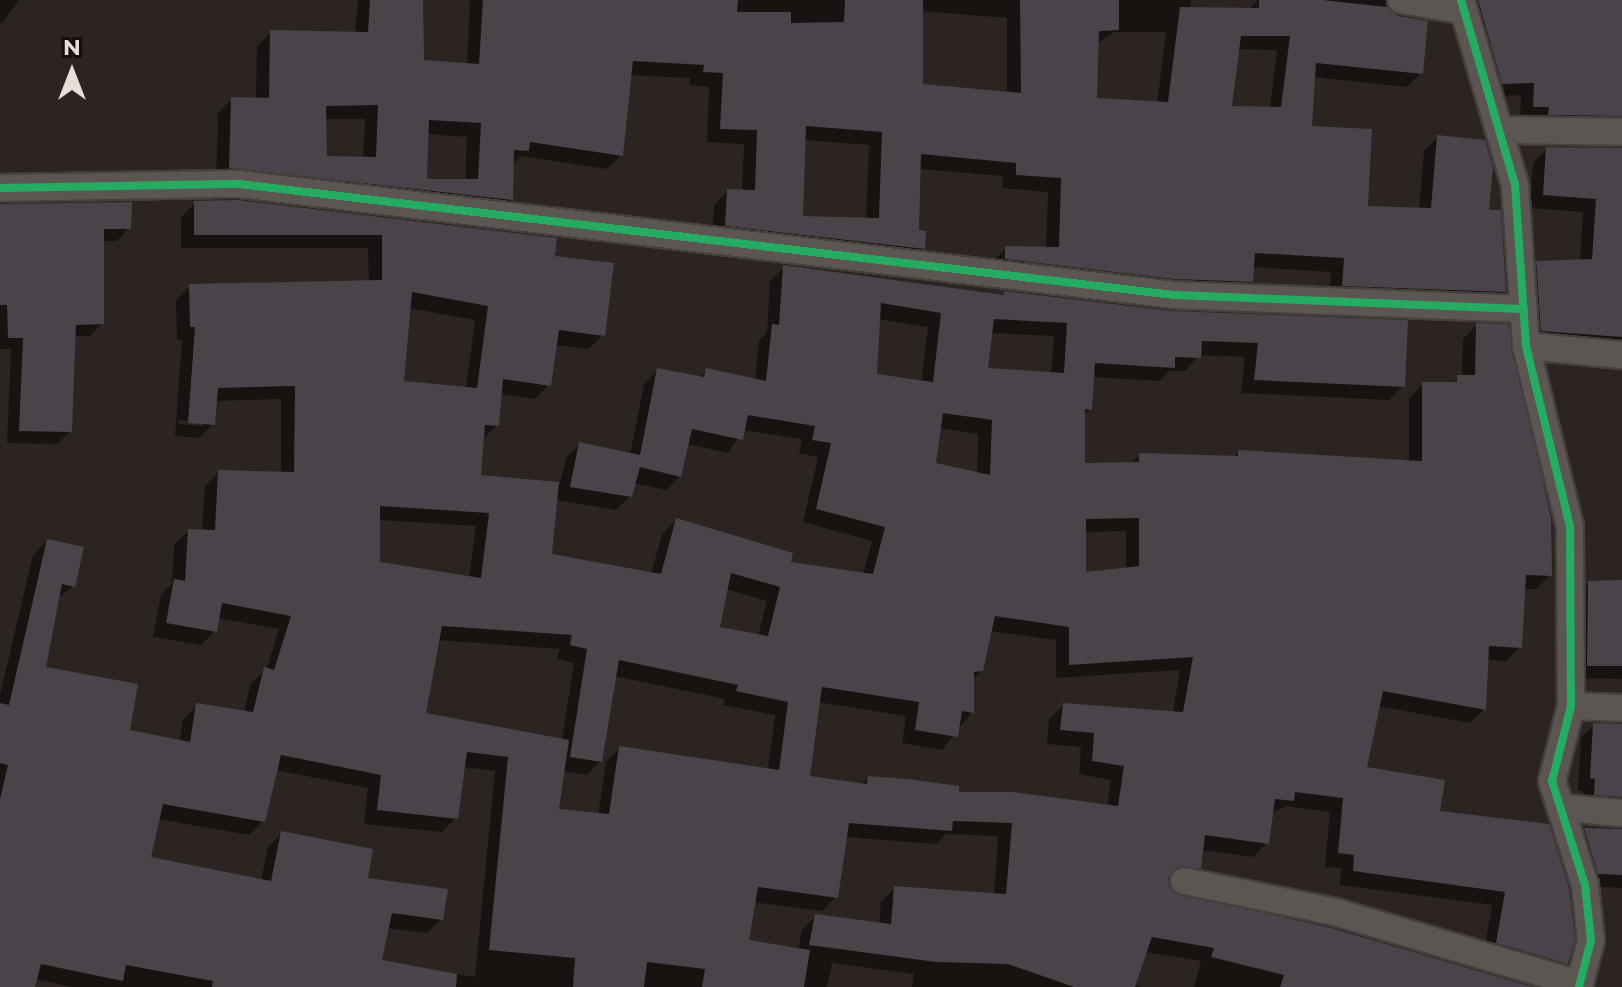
<!DOCTYPE html>
<html>
<head>
<meta charset="utf-8">
<style>
  body { margin:0 }
  #map { position:relative; width:1622px; height:987px; overflow:hidden; background:#2c2421; font-family:Montserrat,sans-serif }
  div>[style] { position:absolute }
  [style*='--x'] { left:calc(var(--x)*1px); top:calc(var(--y)*1px); width:calc(var(--w)*1px); rotate:calc(var(--a)*1deg) }
  .shadow>* { inset:0; background:#0007 }
  .building>* { inset:0; background:#4a434a }
  .roads { filter:drop-shadow(2px 0 #463f3c) drop-shadow(-2px 0 #463f3c) drop-shadow(0 2px #463f3c) drop-shadow(0 -2px #463f3c) }
  .minor>* { height:26px; margin:-13px; padding:0 13px; transform-origin:13px; border-radius:13px; background:#5c5653 }
  .cycleway>* { height:8px; margin:-4px; padding:0 4px; transform-origin:4px; border-radius:4px; background:#26ab63 }
  span { translate:-50% -50%; white-space:nowrap; text-align:center; line-height:1.15; -webkit-text-stroke:6px #140d0b; paint-order:stroke }
  .north { position:absolute; left:32px; top:32px; width:80px; height:80px; -webkit-text-stroke:6px #140d0b; paint-order:stroke; rotate:0deg; font-size:22px; font-weight:700; line-height:32px; text-align:center; color:#e7ddd9 }
  .north::after { content:''; display:block; margin:auto; width:28px; height:36px; background:#e7ddd9; clip-path:polygon(50% 0,100% 100%,50% 72%,0 100%) }
</style>
</head>
<body>
<div id="map">
  <div class="shadow">
    <i style="clip-path:polygon(0 0,19px 0,2px 23px,0 22px)"></i>
    <i style="clip-path:polygon(evenodd,358px 0,423px 0,422px 62px,467px 65px,470px 0,1191px 0,1191px 9px,1248px 10px,1258px 0,1385px 0,1421px 73px,1407px 87px,1313px 77px,1310px 128px,1366px 208px,1419px 210px,1424px 151px,1438px 137px,1487px 212px,1504px 292px,1490px 305px,1329px 299px,1331px 272px,1252px 267px,1251px 281px,1237px 295px,992px 262px,1006px 248px,1046px 249px,1048px 192px,1002px 188px,1003px 176px,919px 169px,917px 232px,923px 248px,909px 262px,712px 239px,714px 205px,728px 191px,742px 191px,744px 144px,707px 142px,709px 87px,690px 85px,690px 78px,629px 75px,621px 155px,607px 169px,521px 156px,513px 164px,511px 200px,497px 214px,216px 182px,218px 113px,232px 99px,256px 100px,257px 46px,271px 32px,355px 33px,358px 0,921px 11px,1007px 18px,1007px 94px,921px 86px,921px 11px,358px 0,1114px 32px,1166px 32px,1157px 104px,1095px 100px,1097px 44px,1114px 32px,358px 0,1237px 49px,1277px 50px,1270px 109px,1230px 108px,1237px 49px,358px 0,324px 119px,365px 119px,363px 159px,325px 158px,324px 119px,358px 0,427px 134px,467px 137px,465px 181px,425px 181px,427px 134px,358px 0,804px 140px,869px 145px,866px 220px,800px 218px,804px 140px,358px 0,1026px 260px,1185px 278px,1185px 282px,1025px 263px,1026px 260px)"></i>
    <i style="clip-path:polygon(1459px 0,1622px 0,1622px 138px,1520px 120px,1521px 95px,1489px 97px)"></i>
    <i style="clip-path:polygon(1547px 149px,1622px 150px,1622px 343px,1528px 344px,1523px 276px,1537px 263px,1580px 261px,1583px 212px,1530px 208px,1533px 163px)"></i>
    <i style="clip-path:polygon(evenodd,195px 203px,553px 258px,603px 335px,589px 349px,555px 345px,549px 385px,535px 399px,499px 394px,497px 425px,482px 440px,479px 477px,560px 484px,566px 458px,580px 444px,630px 455px,644px 384px,658px 370px,699px 378px,707px 370px,755px 380px,759px 340px,767px 333px,770px 281px,784px 267px,1001px 297px,1005px 293px,1172px 313px,1403px 386px,1389px 400px,1241px 393px,1245px 357px,1199px 355px,1185px 371px,1169px 371px,1159px 381px,1092px 377px,1090px 409px,1083px 416px,1083px 465px,1130px 464px,1140px 455px,1233px 458px,1239px 452px,1409px 462px,1409px 398px,1423px 384px,1451px 384px,1462px 377px,1463px 339px,1477px 325px,1550px 575px,1536px 589px,1523px 589px,1520px 647px,1506px 661px,1487px 660px,1484px 709px,1470px 723px,1378px 706px,1365px 769px,1438px 813px,1567px 963px,1553px 977px,1483px 957px,1492px 905px,1340px 885px,1341px 868px,1325px 867px,1330px 812px,1286px 806px,1271px 813px,1267px 843px,1253px 857px,1201px 850px,1200px 867px,1186px 881px,1166px 879px,1171px 894px,1526px 987px,1194px 987px,1201px 961px,1145px 952px,1134px 984px,1142px 987px,912px 987px,914px 974px,832px 963px,827px 987px,72px 987px,35px 979px,33px 987px,0 987px,0 695px,33px 555px,47px 541px,73px 586px,57px 599px,43px 669px,128px 731px,179px 742px,183px 720px,197px 705px,244px 712px,251px 683px,266px 670px,279px 629px,217px 618px,215px 631px,201px 645px,153px 637px,161px 595px,172px 583px,174px 545px,188px 531px,202px 532px,205px 486px,219px 472px,281px 473px,281px 399px,215px 401px,213px 424px,199px 438px,175px 436px,182px 340px,177px 340px,176px 300px,190px 286px,369px 283px,368px 248px,181px 248px,181px 217px,195px 203px,409px 308px,475px 320px,466px 389px,402px 383px,409px 308px,195px 203px,878px 319px,928px 327px,921px 383px,875px 376px,878px 319px,195px 203px,990px 333px,1054px 336px,1051px 374px,986px 370px,990px 333px,195px 203px,178px 420px,203px 422px,203px 426px,178px 424px,178px 420px,195px 203px,939px 428px,978px 434px,977px 475px,934px 465px,939px 428px,195px 203px,743px 430px,802px 439px,799px 453px,818px 457px,803px 522px,872px 541px,863px 575px,788px 563px,676px 520px,662px 534px,651px 574px,550px 556px,555px 500px,616px 510px,630px 496px,633px 483px,666px 490px,680px 476px,687px 444px,728px 453px,743px 430px,195px 203px,378px 520px,476px 526px,469px 578px,378px 563px,378px 520px,195px 203px,1126px 531px,1126px 570px,1084px 574px,1084px 532px,1126px 531px,195px 203px,726px 589px,767px 601px,758px 636px,718px 628px,726px 589px,195px 203px,990px 631px,1056px 640px,1056px 678px,1180px 670px,1173px 713px,1064px 705px,1049px 719px,1047px 744px,1081px 747px,1079px 774px,1111px 780px,1107px 807px,956px 794px,868px 778px,861px 785px,807px 777px,818px 702px,906px 716px,902px 743px,942px 750px,972px 712px,972px 680px,982px 670px,990px 631px,195px 203px,437px 640px,560px 649px,557px 659px,574px 663px,562px 740px,424px 714px,437px 640px,195px 203px,614px 676px,725px 699px,723px 705px,775px 715px,768px 770px,620px 748px,606px 762px,598px 815px,557px 810px,563px 771px,587px 775px,601px 761px,614px 676px,195px 203px,463px 767px,495px 771px,475px 977px,379px 962px,386px 928px,427px 933px,441px 919px,282px 833px,268px 847px,261px 881px,148px 859px,157px 819px,249px 835px,263px 821px,275px 770px,368px 788px,364px 824px,442px 832px,456px 818px,463px 767px,195px 203px,946px 834px,998px 836px,994px 895px,895px 888px,881px 902px,879px 925px,816px 916px,802px 930px,798px 950px,747px 941px,753px 902px,822px 911px,836px 897px,844px 837px,936px 844px,946px 834px)"></i>
    <i style="clip-path:polygon(0 206px,129px 228px,117px 241px,102px 241px,102px 323px,90px 336px,74px 336px,70px 432px,57px 444px,7px 443px,11px 349px,0 349px)"></i>
    <i style="clip-path:polygon(1622px 582px,1622px 679px,1575px 678px,1576px 596px,1589px 583px)"></i>
    <i style="clip-path:polygon(1594px 725px,1622px 726px,1622px 827px,1620px 813px,1582px 807px,1583px 791px,1578px 790px,1581px 738px)"></i>
    <i style="clip-path:polygon(1585px 830px,1622px 831px,1622px 888px,1586px 886px,1572px 843px)"></i>
  </div>
  <div class="building">
    <i style="clip-path:polygon(evenodd,370px 0,423px 0,424px 60px,479px 64px,483px 0,738px 0,737px 12px,791px 12px,791px 23px,844px 22px,845px 0,923px 0,923px 84px,1021px 93px,1020px 0,1119px 0,1119px 30px,1099px 31px,1097px 98px,1168px 102px,1180px 7px,1259px 8px,1259px 0,1322px 0,1387px 7px,1398px 16px,1428px 21px,1423px 74px,1316px 63px,1312px 126px,1372px 129px,1368px 206px,1431px 208px,1437px 135px,1485px 140px,1493px 167px,1489px 210px,1501px 210px,1506px 292px,1342px 286px,1344px 258px,1255px 253px,1253px 282px,1175px 279px,1005px 259px,1005px 246px,1059px 247px,1061px 178px,1016px 175px,1016px 163px,921px 154px,919px 230px,926px 231px,925px 249px,725px 226px,727px 189px,755px 190px,757px 130px,720px 129px,723px 73px,703px 72px,704px 65px,633px 61px,623px 156px,530px 142px,529px 151px,514px 150px,513px 200px,229px 168px,231px 97px,269px 98px,270px 30px,368px 32px,370px 0,1241px 36px,1290px 36px,1281px 107px,1232px 106px,1241px 36px,370px 0,378px 105px,376px 157px,327px 156px,326px 106px,378px 105px,370px 0,429px 120px,481px 123px,478px 179px,427px 179px,429px 120px,370px 0,806px 126px,882px 132px,879px 218px,803px 216px,806px 126px)"></i>
    <i style="clip-path:polygon(1478px 0,1622px 0,1622px 116px,1548px 115px,1549px 107px,1533px 107px,1534px 83px,1502px 84px)"></i>
    <i style="clip-path:polygon(1546px 147px,1622px 148px,1622px 337px,1541px 331px,1536px 261px,1592px 259px,1596px 199px,1543px 195px)"></i>
    <i style="clip-path:polygon(evenodd,238px 200px,557px 238px,555px 256px,614px 263px,605px 336px,559px 330px,551px 386px,503px 379px,499px 426px,485px 425px,481px 475px,559px 482px,552px 554px,661px 574px,676px 518px,793px 553px,791px 562px,873px 574px,885px 527px,816px 509px,831px 443px,812px 440px,815px 426px,748px 415px,743px 440px,692px 429px,681px 477px,640px 467px,632px 497px,570px 487px,579px 442px,640px 455px,657px 368px,704px 377px,706px 368px,766px 381px,772px 324px,779px 325px,783px 265px,1004px 295px,1004px 291px,1172px 311px,1408px 320px,1405px 387px,1254px 380px,1258px 343px,1202px 341px,1201px 358px,1175px 357px,1175px 368px,1095px 363px,1092px 410px,1085px 409px,1085px 463px,1139px 462px,1139px 453px,1238px 456px,1238px 450px,1422px 461px,1422px 382px,1457px 382px,1457px 375px,1475px 375px,1476px 323px,1508px 324px,1551px 518px,1552px 576px,1526px 575px,1522px 648px,1489px 646px,1486px 710px,1383px 691px,1367px 767px,1445px 780px,1440px 811px,1549px 824px,1569px 888px,1575px 939px,1568px 964px,1496px 943px,1505px 892px,1353px 871px,1354px 855px,1338px 853px,1343px 798px,1295px 792px,1294px 801px,1275px 799px,1269px 844px,1205px 835px,1201px 868px,1173px 870px,1168px 879px,1173px 892px,1331px 928px,1533px 987px,1280px 987px,1284px 975px,1211px 957px,1214px 948px,1152px 937px,1135px 987px,1074px 987px,1008px 964px,936px 962px,809px 945px,815px 914px,891px 924px,894px 886px,1006px 894px,1012px 823px,953px 821px,952px 831px,849px 823px,838px 898px,758px 887px,749px 940px,810px 950px,804px 987px,702px 987px,705px 969px,647px 962px,644px 987px,573px 987px,575px 958px,489px 950px,508px 757px,467px 752px,458px 819px,377px 810px,381px 775px,281px 755px,265px 822px,163px 804px,151px 857px,271px 881px,281px 831px,373px 849px,368px 878px,448px 889px,443px 920px,392px 913px,382px 960px,457px 974px,456px 987px,212px 987px,213px 981px,126px 965px,123px 981px,41px 964px,35px 987px,0 987px,0 799px,8px 765px,0 763px,0 703px,9px 705px,47px 539px,84px 547px,75px 587px,62px 584px,46px 667px,138px 684px,130px 730px,190px 742px,196px 703px,253px 712px,264px 667px,274px 670px,291px 616px,222px 603px,217px 632px,166px 623px,174px 579px,185px 581px,188px 529px,215px 530px,218px 470px,294px 472px,295px 386px,218px 388px,215px 425px,188px 423px,195px 327px,190px 327px,189px 284px,382px 280px,382px 235px,194px 235px,194px 201px,238px 200px,412px 292px,488px 306px,477px 388px,404px 381px,412px 292px,238px 200px,881px 303px,941px 313px,933px 382px,877px 374px,881px 303px,238px 200px,994px 319px,1067px 323px,1064px 373px,988px 368px,994px 319px,238px 200px,943px 413px,992px 420px,990px 475px,936px 463px,943px 413px,238px 200px,380px 506px,489px 513px,481px 578px,380px 562px,380px 506px,238px 200px,1139px 518px,1139px 566px,1086px 572px,1086px 519px,1139px 518px,238px 200px,731px 573px,780px 587px,768px 636px,720px 627px,731px 573px,238px 200px,995px 616px,1069px 627px,1069px 665px,1193px 657px,1183px 712px,1063px 703px,1060px 730px,1094px 733px,1092px 761px,1124px 766px,1118px 806px,1012px 792px,959px 792px,959px 786px,907px 779px,868px 776px,867px 784px,810px 776px,822px 687px,919px 702px,915px 730px,958px 737px,962px 711px,974px 713px,974px 672px,983px 671px,995px 616px,238px 200px,442px 626px,572px 635px,570px 645px,587px 649px,570px 757px,602px 762px,619px 660px,738px 685px,736px 691px,788px 702px,779px 770px,619px 746px,609px 814px,559px 809px,569px 740px,426px 713px,442px 626px)"></i>
    <i style="clip-path:polygon(132px 202px,131px 229px,104px 229px,104px 324px,76px 325px,72px 432px,19px 431px,23px 338px,8px 338px,7px 305px,0 305px,0 204px)"></i>
    <i style="clip-path:polygon(1622px 580px,1622px 666px,1587px 666px,1588px 581px)"></i>
    <i style="clip-path:polygon(1593px 723px,1622px 724px,1622px 797px,1594px 795px,1595px 779px,1590px 778px)"></i>
    <i style="clip-path:polygon(1584px 828px,1622px 829px,1622px 875px,1598px 874px)"></i>
  </div>
  <div class="roads">
    <div class="minor">
      <i style="--x:1401;--y:0;--w:61;--a:9.5"></i>
      <i style="--x:1461;--y:0;--w:193;--a:73.7"></i>
      <i style="--x:1515;--y:185;--w:161;--a:86.1"></i>
      <i style="--x:1526;--y:346;--w:186;--a:76.3"></i>
      <i style="--x:1570;--y:527;--w:179;--a:89.7"></i>
      <i style="--x:1571;--y:706;--w:77;--a:104.2"></i>
      <i style="--x:1552;--y:781;--w:109;--a:72.4"></i>
      <i style="--x:1585;--y:885;--w:55;--a:83.8"></i>
      <i style="--x:1591;--y:940;--w:49;--a:104.3"></i>
      <i style="--x:1501;--y:130;--w:121;--a:0.9"></i>
      <i style="--x:0;--y:188;--w:239;--a:-1"></i>
      <i style="--x:239;--y:184;--w:942;--a:6.77"></i>
      <i style="--x:1174;--y:295;--w:350;--a:2.3"></i>
      <i style="--x:1526;--y:346;--w:96;--a:5.4"></i>
      <i style="--x:1571;--y:706;--w:51;--a:2.2"></i>
      <i style="--x:1564;--y:808;--w:58;--a:4.9"></i>
      <i style="--x:1184;--y:881;--w:154;--a:11.6"></i>
      <i style="--x:1335;--y:912;--w:255;--a:16.4"></i>
    </div>
  </div>
  <div class="cycleway">
    <i style="--x:1461;--y:0;--w:193;--a:73.7"></i>
    <i style="--x:1515;--y:185;--w:161;--a:86.1"></i>
    <i style="--x:1526;--y:346;--w:186;--a:76.3"></i>
    <i style="--x:1570;--y:527;--w:179;--a:89.7"></i>
    <i style="--x:1571;--y:706;--w:77;--a:104.2"></i>
    <i style="--x:1552;--y:781;--w:109;--a:72.4"></i>
    <i style="--x:1585;--y:885;--w:55;--a:83.8"></i>
    <i style="--x:1591;--y:940;--w:49;--a:104.3"></i>
    <i style="--x:0;--y:188;--w:239;--a:-1"></i>
    <i style="--x:239;--y:184;--w:942;--a:6.77"></i>
    <i style="--x:1174;--y:295;--w:350;--a:2.3"></i>
  </div>
  <div class="north">N</div>
</div>
</body>
</html>
